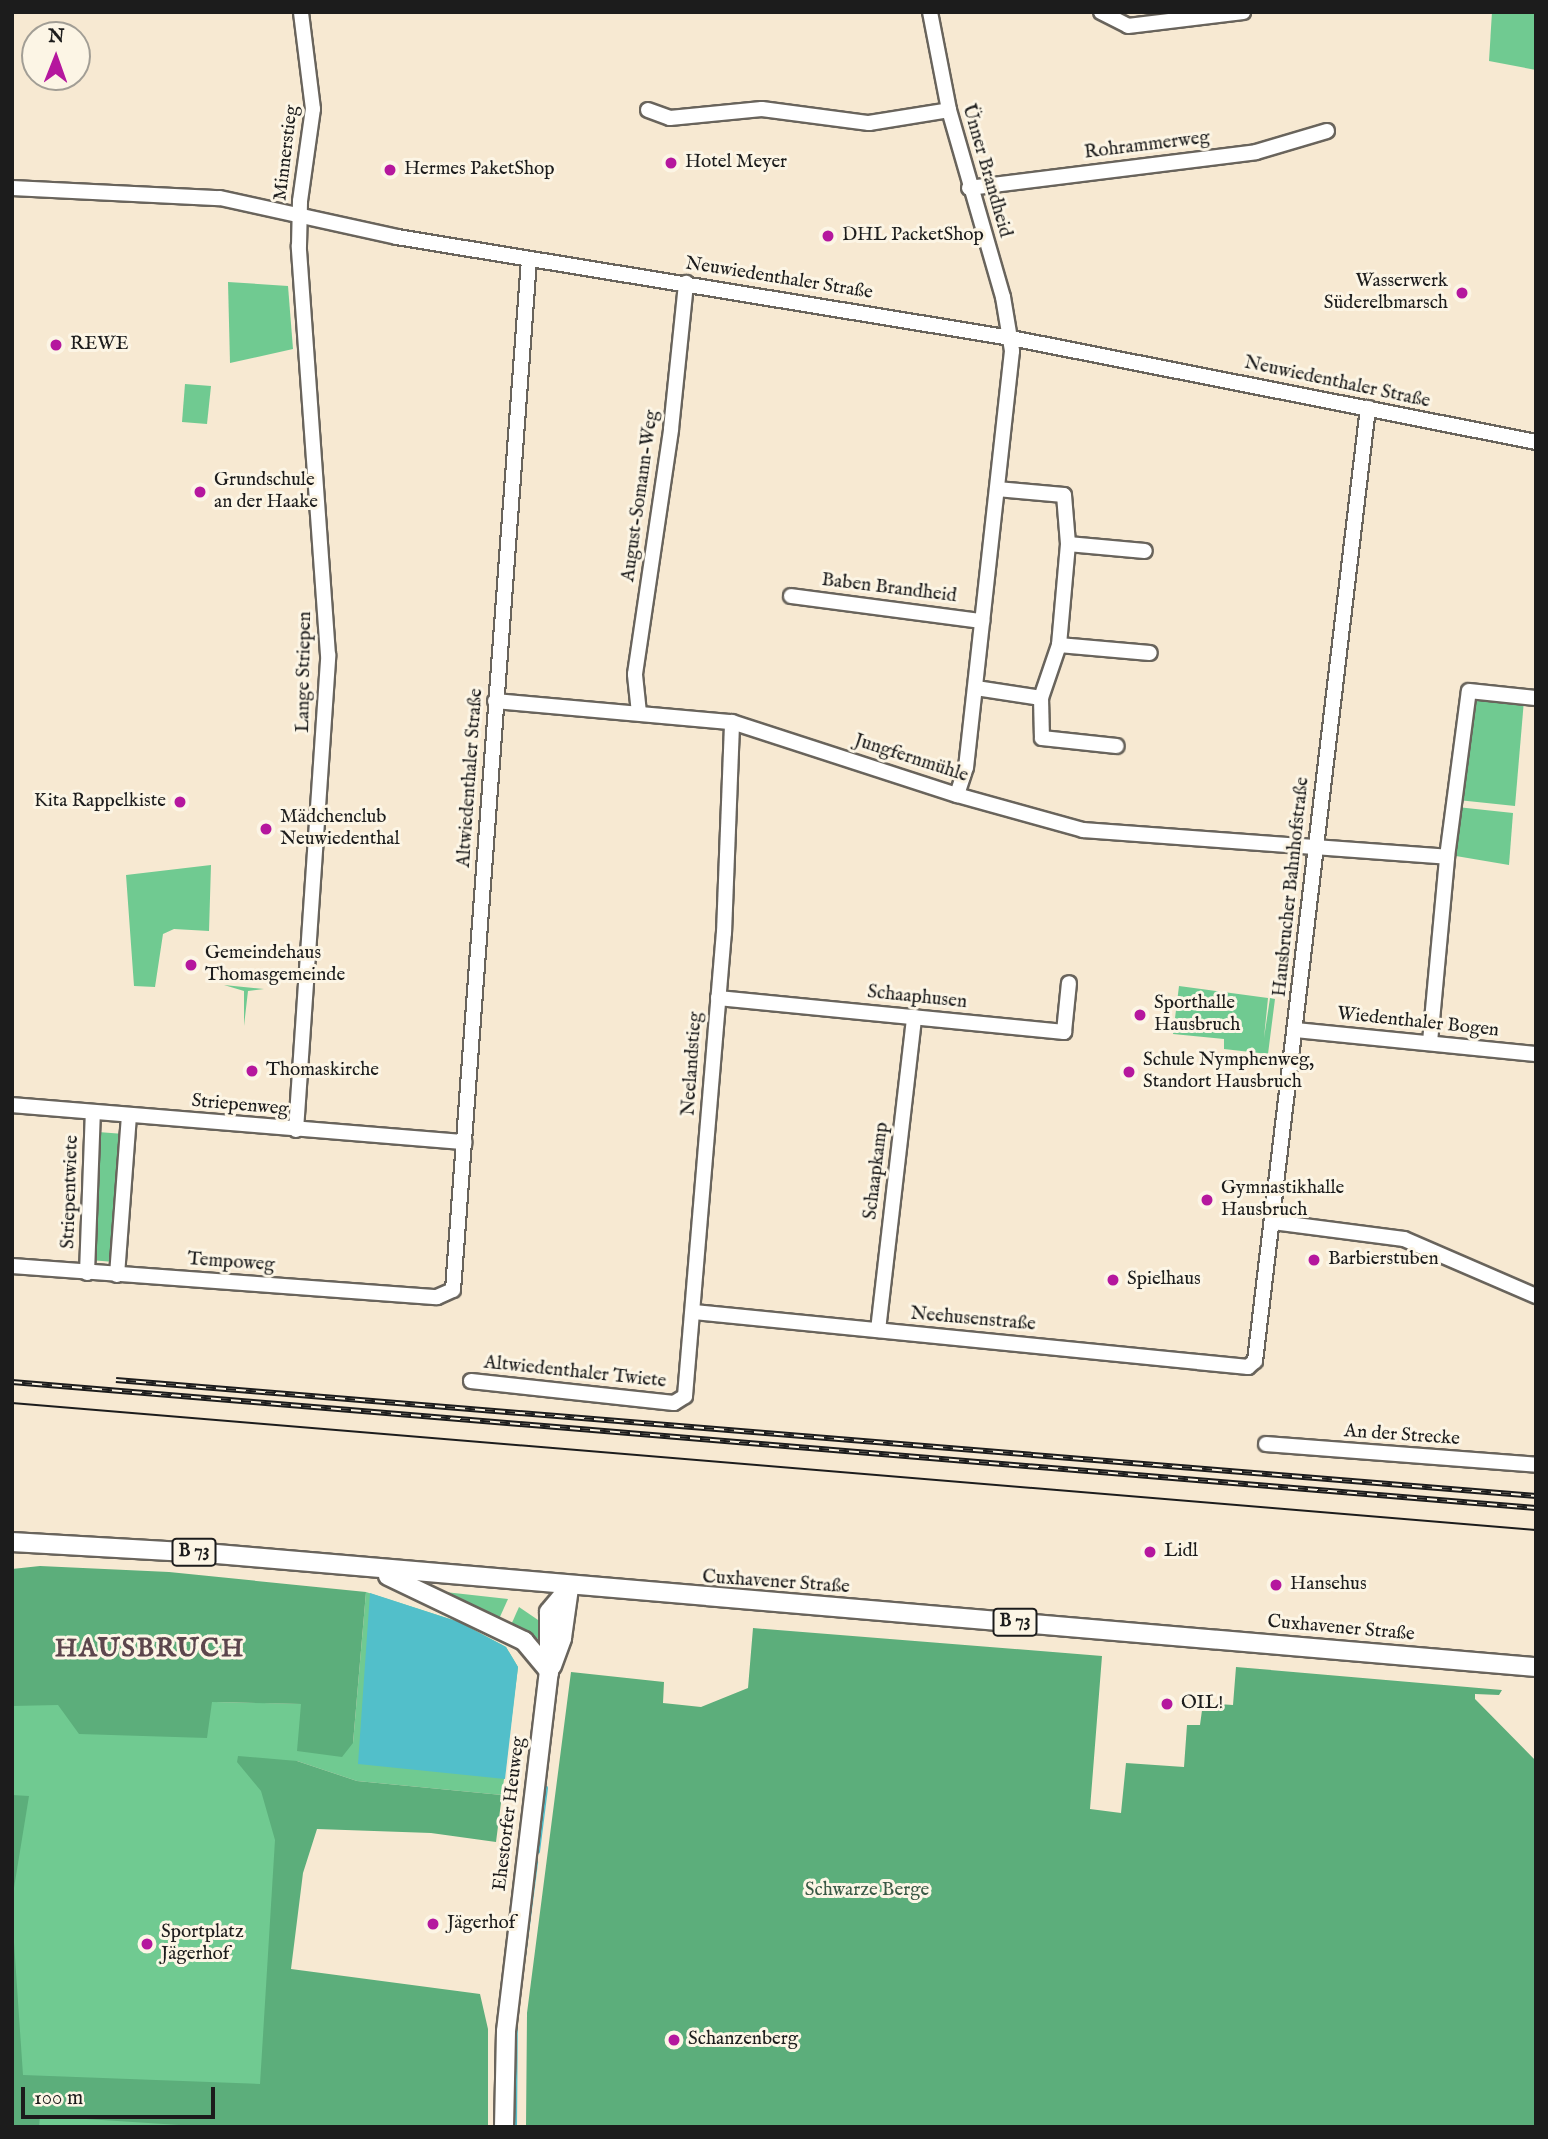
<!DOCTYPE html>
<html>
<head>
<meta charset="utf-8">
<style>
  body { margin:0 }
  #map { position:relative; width:1548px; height:2139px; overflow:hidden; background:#f7e9d2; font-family:"IM FELL English",serif }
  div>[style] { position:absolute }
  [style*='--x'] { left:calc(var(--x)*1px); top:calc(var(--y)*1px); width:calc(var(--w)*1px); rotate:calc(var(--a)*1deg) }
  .green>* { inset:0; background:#70ca91 }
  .forest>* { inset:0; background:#5cae7b }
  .water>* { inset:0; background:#52bfca }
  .stream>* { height:3.5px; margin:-1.75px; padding:0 1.75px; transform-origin:1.75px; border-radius:1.75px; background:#52bfca }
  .roads { filter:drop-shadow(2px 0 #69645c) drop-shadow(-2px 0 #69645c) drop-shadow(0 2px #69645c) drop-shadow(0 -2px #69645c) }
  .minor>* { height:14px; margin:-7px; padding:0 7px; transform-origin:7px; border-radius:7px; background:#fff }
  .major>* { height:18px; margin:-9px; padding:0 9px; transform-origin:9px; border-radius:9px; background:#fff }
  .tram>* { height:2px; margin:-1px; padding:0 1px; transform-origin:1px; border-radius:1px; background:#1c1c1c }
  .rail>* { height:6px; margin-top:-3px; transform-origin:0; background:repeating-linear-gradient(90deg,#fcf5e5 0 10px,#1c1c1c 0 20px); box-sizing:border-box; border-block:2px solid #1c1c1c }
  .dots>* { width:19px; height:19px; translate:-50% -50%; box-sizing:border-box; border:4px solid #fcf5e5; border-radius:50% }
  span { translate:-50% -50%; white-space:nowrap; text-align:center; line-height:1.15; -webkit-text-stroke:6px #fcf5e5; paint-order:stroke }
  .shield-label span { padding:2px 5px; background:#fcf5e5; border:2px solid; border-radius:5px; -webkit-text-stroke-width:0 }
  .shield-label { font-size:18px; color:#1c1c1c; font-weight:700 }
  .street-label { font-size:19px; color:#1c1c1c }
  .poi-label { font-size:19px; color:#1c1c1c }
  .left { translate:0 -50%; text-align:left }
  .right { translate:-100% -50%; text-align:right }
  .park-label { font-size:19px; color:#395945 }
  .district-label { font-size:26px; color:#5c464d; font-weight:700; letter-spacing:2px }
  .frame { position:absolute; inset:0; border:14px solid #1c1c1c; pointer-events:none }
  .north { position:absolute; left:21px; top:21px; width:70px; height:70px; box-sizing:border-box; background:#fcf5e5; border:2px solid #a29e95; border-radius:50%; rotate:1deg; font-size:19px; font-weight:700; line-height:28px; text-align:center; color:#1c1c1c }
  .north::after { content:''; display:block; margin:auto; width:24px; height:32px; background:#b5179e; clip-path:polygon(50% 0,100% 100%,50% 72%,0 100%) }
  .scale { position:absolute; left:21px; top:2087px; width:194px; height:32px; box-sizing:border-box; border:4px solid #1c1c1c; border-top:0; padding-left:9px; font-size:21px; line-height:24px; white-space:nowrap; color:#1c1c1c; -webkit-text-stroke:5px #fcf5e5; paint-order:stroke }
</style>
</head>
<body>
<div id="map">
  <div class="green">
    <i style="clip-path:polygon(1492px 12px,1536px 12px,1536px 70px,1489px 61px)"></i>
    <i style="clip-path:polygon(228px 282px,288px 286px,293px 349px,230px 363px)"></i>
    <i style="clip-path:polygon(185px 384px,211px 386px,207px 424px,182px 422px)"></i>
    <i style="clip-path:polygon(1472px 694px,1524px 700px,1515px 806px,1458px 800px)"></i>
    <i style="clip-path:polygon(1457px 807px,1513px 813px,1509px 865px,1450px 855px)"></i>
    <i style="clip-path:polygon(211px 865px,209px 931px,174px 929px,163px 934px,155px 987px,134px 986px,126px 875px)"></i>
    <i style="clip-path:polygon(224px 985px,264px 989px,248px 991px,244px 1026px,244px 991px)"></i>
    <i style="clip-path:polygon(1179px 986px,1268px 998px,1264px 1038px,1270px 998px,1275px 999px,1268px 1054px,1224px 1049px,1224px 1039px,1173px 1034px)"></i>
    <i style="clip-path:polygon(98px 1132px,124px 1134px,114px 1262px,90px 1260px)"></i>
    <i style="clip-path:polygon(366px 1592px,459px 1622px,506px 1647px,518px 1667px,502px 1795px,357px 1781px,297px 1761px,266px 2127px,12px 2127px,12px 1697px,301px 1704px,353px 1743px)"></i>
    <i style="clip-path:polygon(445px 1592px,508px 1599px,499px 1619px)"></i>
    <i style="clip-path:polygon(519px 1607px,541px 1622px,540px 1640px,511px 1625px)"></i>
  </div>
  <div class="forest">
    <i style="clip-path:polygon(40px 1566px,169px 1572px,366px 1592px,353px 1743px,342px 1757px,297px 1751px,301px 1704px,212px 1702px,207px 1738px,79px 1734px,58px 1705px,12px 1706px,12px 1569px)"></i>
    <i style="clip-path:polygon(753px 1628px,1102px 1656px,1090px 1809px,1121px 1813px,1126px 1763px,1184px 1767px,1187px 1725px,1200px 1725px,1203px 1703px,1233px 1705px,1236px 1667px,1502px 1690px,1499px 1695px,1475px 1694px,1475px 1699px,1536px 1761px,1536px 2127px,526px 2127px,527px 2013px,571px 1672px,664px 1682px,663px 1703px,701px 1707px,748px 1688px)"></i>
    <i style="clip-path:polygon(238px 1756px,297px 1761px,357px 1781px,502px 1795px,496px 1842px,431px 1833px,317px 1829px,303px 1873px,291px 1969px,480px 1994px,488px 2029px,488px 2127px,210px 2127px,40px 2116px,39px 2127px,12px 2127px,12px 1913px,23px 2075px,260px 2084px,275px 1840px,261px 1791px,237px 1762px)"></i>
    <i style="clip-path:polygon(12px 1795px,29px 1796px,12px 1900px)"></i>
  </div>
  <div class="water">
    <i style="clip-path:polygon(370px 1593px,459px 1622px,506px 1647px,518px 1667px,505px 1779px,358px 1764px)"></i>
  </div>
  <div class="stream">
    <i style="--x:538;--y:1852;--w:64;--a:-82.8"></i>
    <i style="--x:524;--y:1957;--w:95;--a:-82.7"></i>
    <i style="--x:515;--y:2127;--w:110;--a:-89.5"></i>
  </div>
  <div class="roads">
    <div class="minor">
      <i style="--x:930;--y:12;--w:100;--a:79"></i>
      <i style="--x:949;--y:110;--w:195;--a:73.9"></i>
      <i style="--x:1003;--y:297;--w:55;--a:80.5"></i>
      <i style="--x:1012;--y:351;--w:419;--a:96.3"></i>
      <i style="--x:966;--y:767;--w:29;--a:108"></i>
      <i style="--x:1101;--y:12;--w:30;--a:27"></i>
      <i style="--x:1128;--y:26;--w:116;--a:-6.9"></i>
      <i style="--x:648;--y:110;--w:23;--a:20"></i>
      <i style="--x:670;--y:118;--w:92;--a:-5.6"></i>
      <i style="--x:762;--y:109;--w:108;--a:7.5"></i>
      <i style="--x:869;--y:123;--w:81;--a:-9.2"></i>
      <i style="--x:12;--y:188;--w:208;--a:2.8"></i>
      <i style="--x:220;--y:198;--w:181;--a:12.4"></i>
      <i style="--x:397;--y:237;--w:622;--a:9.34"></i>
      <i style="--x:1011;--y:338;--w:535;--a:11.2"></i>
      <i style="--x:969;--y:188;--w:289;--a:-7.1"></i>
      <i style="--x:1256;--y:152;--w:74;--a:-16.5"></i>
      <i style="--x:997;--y:489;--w:67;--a:5.1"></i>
      <i style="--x:1064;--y:495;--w:49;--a:85.3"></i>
      <i style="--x:1068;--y:544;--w:101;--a:95.1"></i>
      <i style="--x:1059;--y:645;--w:56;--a:108.8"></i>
      <i style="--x:1068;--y:544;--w:77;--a:5.2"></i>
      <i style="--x:791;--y:596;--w:193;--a:7.5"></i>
      <i style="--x:1059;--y:645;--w:91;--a:5"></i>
      <i style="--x:976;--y:688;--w:66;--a:8.7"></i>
      <i style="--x:1041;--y:698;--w:40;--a:88.6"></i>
      <i style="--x:1042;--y:738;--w:75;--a:6.1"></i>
      <i style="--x:495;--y:701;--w:238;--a:5.1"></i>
      <i style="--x:732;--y:722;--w:237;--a:18"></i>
      <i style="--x:957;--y:795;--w:131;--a:15.5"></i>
      <i style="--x:1083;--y:830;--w:365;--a:4.2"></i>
      <i style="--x:639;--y:713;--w:39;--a:-96"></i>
      <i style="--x:635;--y:674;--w:248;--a:-81.6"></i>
      <i style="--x:671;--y:429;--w:147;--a:-84.1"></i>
      <i style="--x:718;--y:998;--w:348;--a:5.6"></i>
      <i style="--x:1064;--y:1032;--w:49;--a:-84.2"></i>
      <i style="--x:1295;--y:1030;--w:242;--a:5.7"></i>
      <i style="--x:1430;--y:1042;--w:186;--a:-84.7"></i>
      <i style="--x:1447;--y:857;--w:167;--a:-82.5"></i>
      <i style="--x:1469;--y:691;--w:67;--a:6"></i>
      <i style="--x:12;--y:1105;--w:454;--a:4.7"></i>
      <i style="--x:296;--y:1130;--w:476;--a:-86.1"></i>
      <i style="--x:328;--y:655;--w:410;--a:-94.1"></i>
      <i style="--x:299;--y:246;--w:45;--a:-88.7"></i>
      <i style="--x:300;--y:201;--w:93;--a:-82"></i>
      <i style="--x:313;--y:109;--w:98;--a:-97.1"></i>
      <i style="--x:1273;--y:1222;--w:132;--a:7.4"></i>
      <i style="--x:1404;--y:1239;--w:144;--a:23.4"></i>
      <i style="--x:12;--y:1266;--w:426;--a:4.2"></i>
      <i style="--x:437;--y:1297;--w:17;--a:-24"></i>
      <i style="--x:453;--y:1290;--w:1034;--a:-85.78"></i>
      <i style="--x:87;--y:1273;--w:160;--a:-87.9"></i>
      <i style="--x:117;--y:1275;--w:159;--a:-85.7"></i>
      <i style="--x:694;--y:1312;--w:557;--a:5.67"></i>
      <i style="--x:1248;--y:1367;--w:9;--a:-41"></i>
      <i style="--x:1255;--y:1361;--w:960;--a:-83.24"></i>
      <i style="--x:878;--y:1330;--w:315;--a:-83.4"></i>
      <i style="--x:471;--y:1381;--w:204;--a:6.2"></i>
      <i style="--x:674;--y:1403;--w:13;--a:-32"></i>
      <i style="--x:685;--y:1396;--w:465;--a:-85.2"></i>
      <i style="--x:724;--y:933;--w:211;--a:-87.8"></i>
      <i style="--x:1266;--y:1444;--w:271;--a:4.4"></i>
    </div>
    <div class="major">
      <i style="--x:12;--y:1542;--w:193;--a:3.3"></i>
      <i style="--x:205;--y:1553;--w:1336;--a:4.9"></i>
      <i style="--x:388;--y:1576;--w:151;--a:25.5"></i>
      <i style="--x:524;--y:1641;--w:38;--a:50"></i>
      <i style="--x:552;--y:1666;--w:30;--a:-70"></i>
      <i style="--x:562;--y:1638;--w:50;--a:-82"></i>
      <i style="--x:504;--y:2127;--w:96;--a:-88.8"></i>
      <i style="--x:506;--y:2031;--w:361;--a:-83.2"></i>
      <i style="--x:549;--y:1673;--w:61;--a:-90"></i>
      <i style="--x:549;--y:1612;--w:31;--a:-50"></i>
    </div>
  </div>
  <div class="tram">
    <i style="--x:12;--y:1403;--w:1529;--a:4.76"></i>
  </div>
  <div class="rail">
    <i style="--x:116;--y:1380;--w:1425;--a:4.67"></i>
    <i style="--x:12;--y:1382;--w:1529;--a:4.73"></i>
  </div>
  <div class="dots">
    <i style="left:671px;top:163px;background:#b5179e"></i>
    <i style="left:390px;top:170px;background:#b5179e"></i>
    <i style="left:828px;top:236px;background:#b5179e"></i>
    <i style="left:1462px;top:293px;background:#b5179e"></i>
    <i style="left:56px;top:345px;background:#b5179e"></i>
    <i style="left:200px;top:492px;background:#b5179e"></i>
    <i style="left:180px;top:802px;background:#b5179e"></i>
    <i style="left:266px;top:829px;background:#b5179e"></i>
    <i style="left:191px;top:965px;background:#b5179e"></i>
    <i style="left:1140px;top:1015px;background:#b5179e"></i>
    <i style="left:252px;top:1071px;background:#b5179e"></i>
    <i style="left:1129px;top:1072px;background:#b5179e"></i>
    <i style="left:1207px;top:1200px;background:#b5179e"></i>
    <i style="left:1314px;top:1260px;background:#b5179e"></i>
    <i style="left:1113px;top:1280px;background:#b5179e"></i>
    <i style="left:1150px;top:1552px;background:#b5179e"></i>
    <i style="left:1276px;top:1585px;background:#b5179e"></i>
    <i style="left:1167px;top:1704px;background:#b5179e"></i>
    <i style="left:433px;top:1924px;background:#b5179e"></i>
    <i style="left:147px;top:1944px;background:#b5179e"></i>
    <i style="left:674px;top:2040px;background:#b5179e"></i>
  </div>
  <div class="shield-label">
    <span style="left:194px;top:1552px">B 73</span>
    <span style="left:1015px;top:1622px">B 73</span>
  </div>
  <div class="street-label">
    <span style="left:1147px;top:146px;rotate:-7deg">Rohrammerweg</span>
    <span style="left:287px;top:153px;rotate:-83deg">Minnerstieg</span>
    <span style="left:986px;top:171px;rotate:74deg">Ünner Brandheid</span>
    <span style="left:779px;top:279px;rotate:9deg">Neuwiedenthaler Straße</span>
    <span style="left:1337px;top:383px;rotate:12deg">Neuwiedenthaler Straße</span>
    <span style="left:641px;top:496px;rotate:-82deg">August-Somann-Weg</span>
    <span style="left:889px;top:589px;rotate:7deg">Baben Brandheid</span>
    <span style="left:305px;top:672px;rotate:-89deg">Lange Striepen</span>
    <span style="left:911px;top:759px;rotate:18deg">Jungfernmühle</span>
    <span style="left:471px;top:778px;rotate:-86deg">Altwiedenthaler Straße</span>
    <span style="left:1292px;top:887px;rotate:-84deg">Hausbrucher Bahnhofstraße</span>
    <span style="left:917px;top:998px;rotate:6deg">Schaaphusen</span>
    <span style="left:1418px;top:1023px;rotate:6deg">Wiedenthaler Bogen</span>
    <span style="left:693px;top:1064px;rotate:-86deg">Neelandstieg</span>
    <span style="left:240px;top:1106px;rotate:5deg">Striepenweg</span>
    <span style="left:877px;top:1171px;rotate:-83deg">Schaapkamp</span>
    <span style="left:71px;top:1192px;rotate:-88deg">Striepentwiete</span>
    <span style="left:231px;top:1263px;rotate:4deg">Tempoweg</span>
    <span style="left:973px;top:1320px;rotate:5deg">Neehusenstraße</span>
    <span style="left:575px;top:1373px;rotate:6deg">Altwiedenthaler Twiete</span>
    <span style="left:1402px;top:1436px;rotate:4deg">An der Strecke</span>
    <span style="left:776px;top:1583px;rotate:4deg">Cuxhavener Straße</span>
    <span style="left:1341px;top:1629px;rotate:5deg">Cuxhavener Straße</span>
    <span style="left:510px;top:1814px;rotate:-83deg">Ehestorfer Heuweg</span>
  </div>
  <div class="poi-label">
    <span class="left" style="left:685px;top:163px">Hotel Meyer</span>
    <span class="left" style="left:404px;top:170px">Hermes PaketShop</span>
    <span class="left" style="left:842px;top:236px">DHL PacketShop</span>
    <span class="right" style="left:1448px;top:293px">Wasserwerk<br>Süderelbmarsch</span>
    <span class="left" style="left:70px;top:345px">REWE</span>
    <span class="left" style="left:214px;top:492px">Grundschule<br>an der Haake</span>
    <span class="right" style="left:166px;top:802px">Kita Rappelkiste</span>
    <span class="left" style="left:280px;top:829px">Mädchenclub<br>Neuwiedenthal</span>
    <span class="left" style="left:205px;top:965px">Gemeindehaus<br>Thomasgemeinde</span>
    <span class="left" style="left:1154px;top:1015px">Sporthalle<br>Hausbruch</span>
    <span class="left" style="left:1143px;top:1072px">Schule Nymphenweg,<br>Standort Hausbruch</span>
    <span class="left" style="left:266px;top:1071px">Thomaskirche</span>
    <span class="left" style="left:1221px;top:1200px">Gymnastikhalle<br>Hausbruch</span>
    <span class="left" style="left:1328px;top:1260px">Barbierstuben</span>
    <span class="left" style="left:1127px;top:1280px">Spielhaus</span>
    <span class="left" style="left:1164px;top:1552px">Lidl</span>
    <span class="left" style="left:1290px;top:1585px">Hansehus</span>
    <span class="left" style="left:1181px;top:1704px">OIL!</span>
    <span class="left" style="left:447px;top:1924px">Jägerhof</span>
    <span class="left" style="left:161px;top:1944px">Sportplatz<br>Jägerhof</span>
    <span class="left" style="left:688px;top:2040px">Schanzenberg</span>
  </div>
  <div class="park-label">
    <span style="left:867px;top:1891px">Schwarze Berge</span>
  </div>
  <div class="district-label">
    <span style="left:150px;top:1649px">HAUSBRUCH</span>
  </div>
  <div class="frame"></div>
  <div class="north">N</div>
  <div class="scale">100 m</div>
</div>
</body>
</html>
